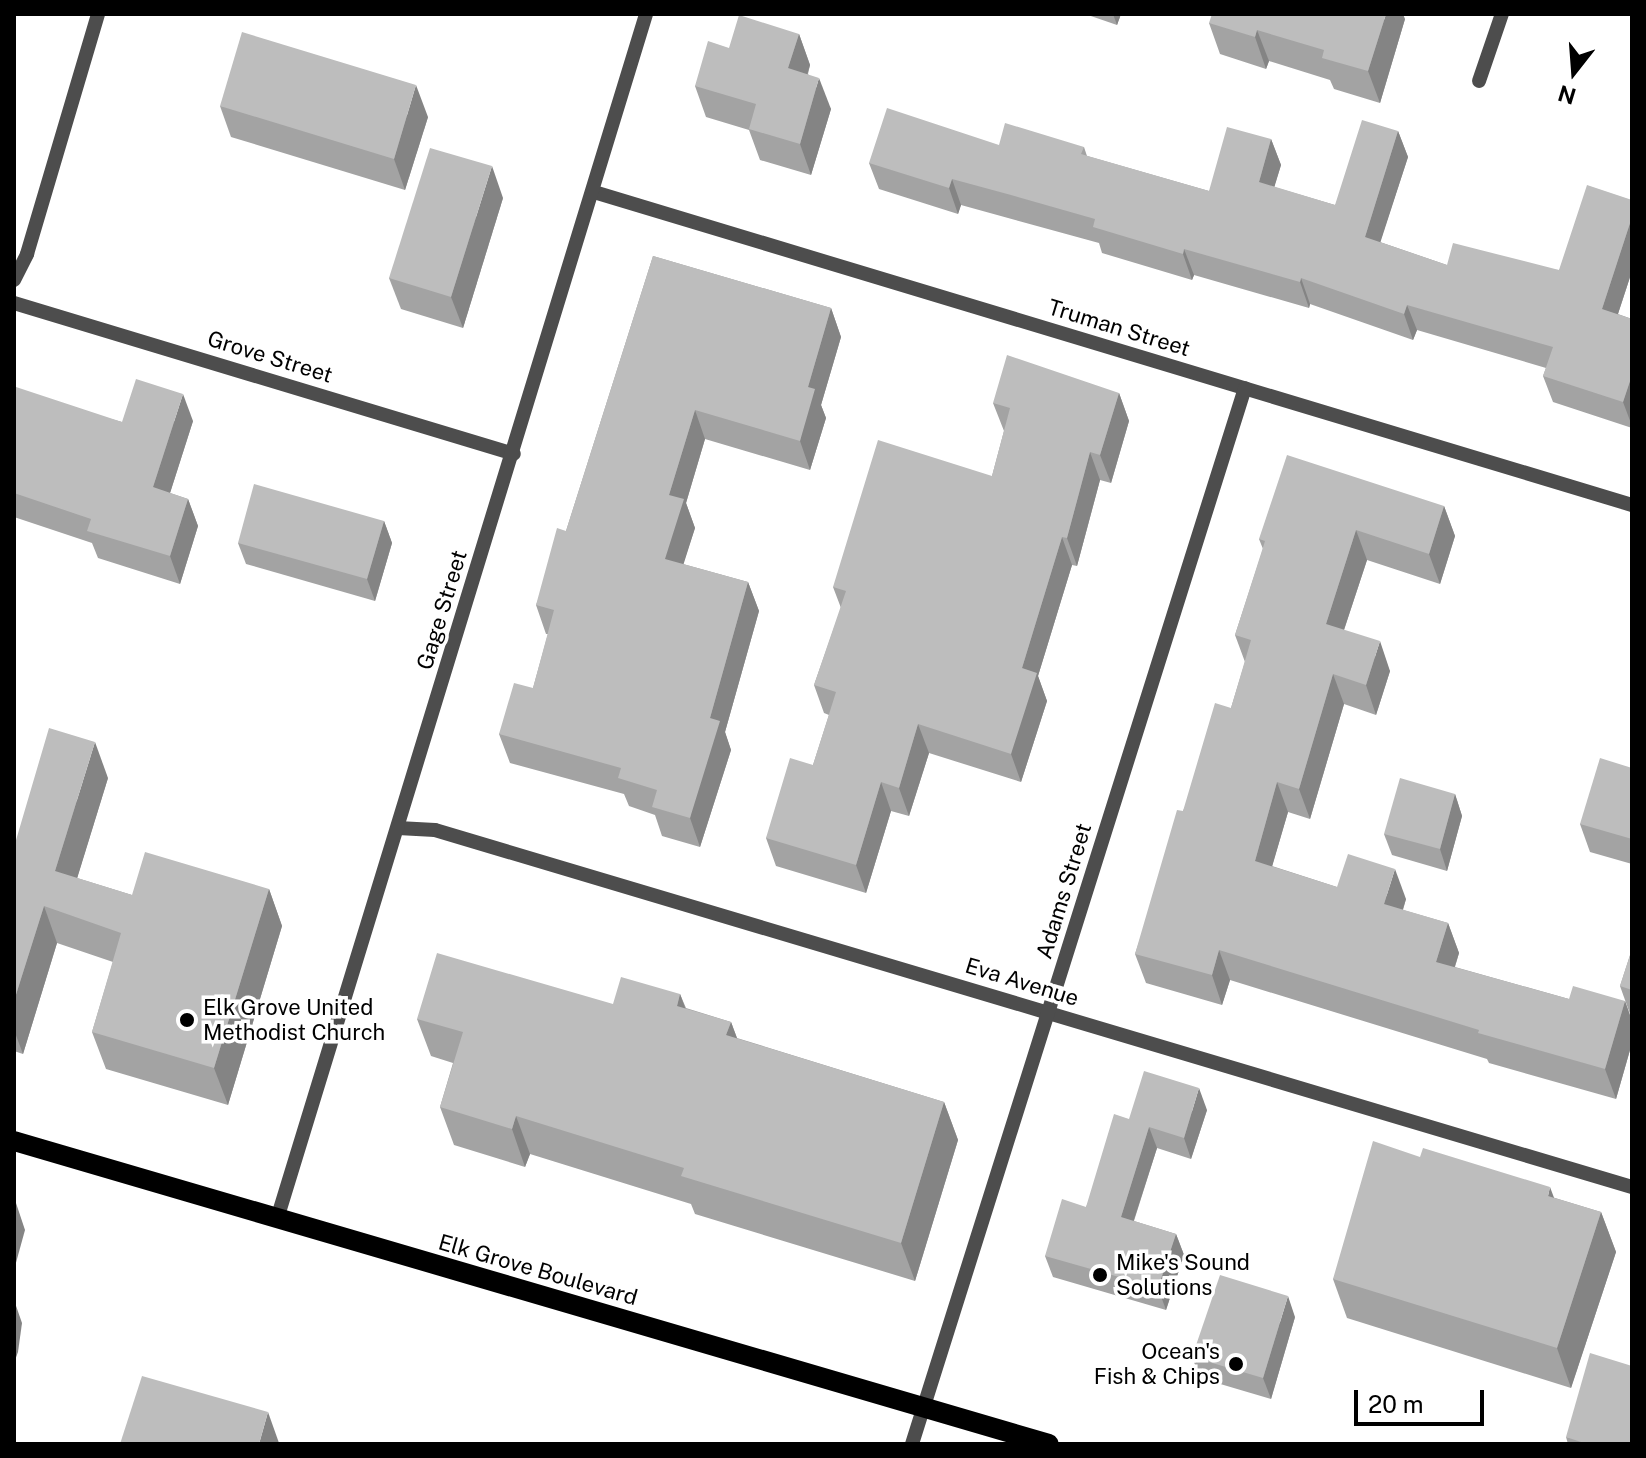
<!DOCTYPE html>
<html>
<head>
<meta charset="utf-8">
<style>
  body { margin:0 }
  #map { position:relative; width:1646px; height:1458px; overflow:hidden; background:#fff; font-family:"Public Sans",sans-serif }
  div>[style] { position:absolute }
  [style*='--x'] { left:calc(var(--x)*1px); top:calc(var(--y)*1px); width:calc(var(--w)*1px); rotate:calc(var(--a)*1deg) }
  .minor>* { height:14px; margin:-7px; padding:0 7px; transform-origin:7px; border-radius:7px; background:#4d4d4d }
  .major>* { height:20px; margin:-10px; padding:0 10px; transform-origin:10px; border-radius:10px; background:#000 }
  .wall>* { inset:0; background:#a3a3a3 }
  .shaded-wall>* { inset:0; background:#848484 }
  .building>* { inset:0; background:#bdbdbd }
  .dots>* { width:22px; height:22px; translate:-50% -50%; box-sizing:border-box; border:4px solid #fff; border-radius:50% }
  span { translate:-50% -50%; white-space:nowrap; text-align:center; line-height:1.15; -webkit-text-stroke:7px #fff; paint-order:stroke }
  .street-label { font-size:22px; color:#000 }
  .poi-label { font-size:22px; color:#000 }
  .left { translate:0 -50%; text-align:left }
  .right { translate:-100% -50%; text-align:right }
  .frame { position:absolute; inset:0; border:16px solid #000; pointer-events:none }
  .north { position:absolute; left:1534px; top:32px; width:80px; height:80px; -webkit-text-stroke:6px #fff; paint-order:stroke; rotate:197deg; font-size:22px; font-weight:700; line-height:32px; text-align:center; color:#000 }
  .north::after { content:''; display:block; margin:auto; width:28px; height:36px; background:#000; clip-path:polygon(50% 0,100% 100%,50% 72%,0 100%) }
  .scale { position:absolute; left:1354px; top:1390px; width:130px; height:36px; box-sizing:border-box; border:4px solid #000; border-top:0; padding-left:10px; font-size:24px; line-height:28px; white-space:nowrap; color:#000; -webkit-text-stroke:6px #fff; paint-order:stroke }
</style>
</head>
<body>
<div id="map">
  <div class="minor">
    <i style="--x:1479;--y:81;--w:71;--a:-71.1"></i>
    <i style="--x:594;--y:192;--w:1084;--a:16.78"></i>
    <i style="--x:14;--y:280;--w:29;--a:-63"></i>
    <i style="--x:27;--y:254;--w:250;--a:-73.5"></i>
    <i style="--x:14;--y:303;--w:522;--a:16.8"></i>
    <i style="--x:398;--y:828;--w:37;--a:3"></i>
    <i style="--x:435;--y:830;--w:1249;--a:16.61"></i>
    <i style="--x:277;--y:1219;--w:1260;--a:-72.97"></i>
    <i style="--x:912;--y:1444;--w:1107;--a:-72.5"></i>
  </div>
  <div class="major">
    <i style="--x:14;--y:1141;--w:1078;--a:16.32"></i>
  </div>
  <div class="wall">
    <i style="clip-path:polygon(1085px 14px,1121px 14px,1117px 25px)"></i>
    <i style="clip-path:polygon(1405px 19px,1380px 103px,1334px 89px,1330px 80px,1269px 61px,1266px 69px,1220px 54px,1209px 23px)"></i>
    <i style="clip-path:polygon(799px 34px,810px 65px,808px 74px,831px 109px,811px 175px,760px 160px,749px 130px,706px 117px,695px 86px,729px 48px)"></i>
    <i style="clip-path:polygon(220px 106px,428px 117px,405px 190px,231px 137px)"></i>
    <i style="clip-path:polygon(1398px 131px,1408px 157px,1380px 242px,1447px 265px,1559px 270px,1632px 200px,1632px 271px,1618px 314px,1632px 319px,1632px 428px,1553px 402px,1543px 376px,1546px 368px,1417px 330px,1413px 340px,1310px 304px,1309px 308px,1194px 275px,1192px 280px,1102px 253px,1099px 243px,961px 205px,958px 214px,879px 189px,869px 163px,999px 145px,1084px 147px,1087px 156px,1209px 191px,1271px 139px,1281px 165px,1274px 187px,1335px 205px)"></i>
    <i style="clip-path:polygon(503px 198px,463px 328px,401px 309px,389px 278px)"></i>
    <i style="clip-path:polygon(653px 256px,831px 308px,841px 337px,821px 405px,826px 418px,810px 470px,705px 439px,686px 503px,695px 528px,683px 564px,748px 582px,759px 611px,725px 732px,731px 750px,700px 847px,662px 836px,655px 815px,629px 806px,624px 794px,510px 763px,499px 734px,533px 688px,548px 634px,546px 634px,536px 605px,566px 531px)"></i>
    <i style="clip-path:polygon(14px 392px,122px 422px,193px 421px,170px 493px,188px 499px,198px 526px,180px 584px,98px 558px,92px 543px,14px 517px)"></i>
    <i style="clip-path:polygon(1119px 393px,1129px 421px,1111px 483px,1100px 480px,1077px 566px,1072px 565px,1038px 676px,1047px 701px,1021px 782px,929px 753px,909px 816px,891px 811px,866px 893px,776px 866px,766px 838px,813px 765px,829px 715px,824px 713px,814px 685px,841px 608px,833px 587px,992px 476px,1004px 431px,993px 403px)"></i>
    <i style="clip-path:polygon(1444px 506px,1455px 536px,1440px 584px,1367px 560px,1344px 630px,1390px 671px,1376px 715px,1344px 704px,1310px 819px,1288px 812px,1272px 866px,1337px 887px,1406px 899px,1403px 910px,1448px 923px,1459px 953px,1455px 967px,1569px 999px,1625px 1001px,1632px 1021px,1632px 1043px,1616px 1099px,1489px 1063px,1487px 1059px,1230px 980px,1222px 1005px,1146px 983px,1135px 954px,1183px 811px,1231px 708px,1245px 662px,1235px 635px,1263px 549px,1259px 539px)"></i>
    <i style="clip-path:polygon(384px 521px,392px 543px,375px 601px,246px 564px,238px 543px)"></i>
    <i style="clip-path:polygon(1632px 768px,1632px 864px,1590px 852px,1580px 824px)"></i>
    <i style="clip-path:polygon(108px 778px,77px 878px,132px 895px,269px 889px,282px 926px,228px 1105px,106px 1069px,92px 1032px,113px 962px,57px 943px,23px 1054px,14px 1051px,14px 847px)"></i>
    <i style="clip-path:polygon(1455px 794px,1462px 816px,1447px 871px,1392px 855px,1384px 834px)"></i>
    <i style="clip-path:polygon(1632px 949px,1632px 1014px,1630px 1014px,1620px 986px)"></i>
    <i style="clip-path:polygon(680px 994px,686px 1008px,731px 1022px,737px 1038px,944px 1102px,958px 1140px,915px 1281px,695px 1214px,691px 1204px,530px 1154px,525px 1167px,454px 1145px,440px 1107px,453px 1063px,431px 1056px,417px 1019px,613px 1004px)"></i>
    <i style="clip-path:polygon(1207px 1110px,1191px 1159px,1157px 1148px,1134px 1221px,1176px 1234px,1184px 1255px,1166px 1310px,1053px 1277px,1045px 1256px,1086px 1207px,1129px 1119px)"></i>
    <i style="clip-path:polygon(1420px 1157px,1601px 1212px,1616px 1252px,1571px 1388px,1347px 1318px,1333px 1279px)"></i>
    <i style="clip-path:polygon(1295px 1317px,1271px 1399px,1200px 1378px,1192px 1357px)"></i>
    <i style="clip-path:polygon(1566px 1437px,1632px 1444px,1568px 1444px)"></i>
  </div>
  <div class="shaded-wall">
    <i style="clip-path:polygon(1113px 14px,1121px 14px,1117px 25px)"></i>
    <i style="clip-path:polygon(1386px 14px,1403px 14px,1405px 19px,1380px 103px,1368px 71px)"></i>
    <i style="clip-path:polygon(1257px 30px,1269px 61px,1266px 69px,1255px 37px)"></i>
    <i style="clip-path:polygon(799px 34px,810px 65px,800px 99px,788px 68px)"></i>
    <i style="clip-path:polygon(819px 78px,831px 109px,811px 175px,800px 144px)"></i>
    <i style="clip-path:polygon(416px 85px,428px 117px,405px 190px,394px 159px)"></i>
    <i style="clip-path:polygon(1398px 131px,1408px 157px,1374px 262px,1365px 237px)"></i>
    <i style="clip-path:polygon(1271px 139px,1281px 165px,1268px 208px,1259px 182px)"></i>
    <i style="clip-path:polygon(492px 166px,503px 198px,463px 328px,451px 297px)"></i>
    <i style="clip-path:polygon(952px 179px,961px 205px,958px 214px,949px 188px)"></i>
    <i style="clip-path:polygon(1632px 217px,1632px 271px,1611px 335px,1602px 309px)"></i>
    <i style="clip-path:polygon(1184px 249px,1194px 275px,1192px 280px,1183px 254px)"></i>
    <i style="clip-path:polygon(1301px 278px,1310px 304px,1309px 308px,1300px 282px)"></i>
    <i style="clip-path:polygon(1407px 305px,1417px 330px,1413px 340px,1404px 314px)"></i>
    <i style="clip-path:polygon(831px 308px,841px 337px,821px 405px,826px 418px,810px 470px,800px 441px,808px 387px)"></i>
    <i style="clip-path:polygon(1632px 375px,1632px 426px,1623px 402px)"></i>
    <i style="clip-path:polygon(1119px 393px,1129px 421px,1111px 483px,1100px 455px)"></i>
    <i style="clip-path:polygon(183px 394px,193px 421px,163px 515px,153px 487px)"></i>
    <i style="clip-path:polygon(695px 410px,705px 439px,686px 503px,695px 528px,676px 588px,665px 559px,669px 495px)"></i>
    <i style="clip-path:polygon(1090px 452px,1100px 480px,1077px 566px,1067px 538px)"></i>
    <i style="clip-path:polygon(188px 499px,198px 526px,180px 584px,170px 556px)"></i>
    <i style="clip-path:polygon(1444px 506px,1455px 536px,1440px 584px,1429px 554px)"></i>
    <i style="clip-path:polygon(384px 521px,392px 543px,375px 601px,367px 579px)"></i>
    <i style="clip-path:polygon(1356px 530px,1367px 560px,1336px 654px,1326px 624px)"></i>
    <i style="clip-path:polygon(1062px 537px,1072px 565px,1038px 676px,1047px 701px,1021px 782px,1011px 754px,1022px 668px)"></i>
    <i style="clip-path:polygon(748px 582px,759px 611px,725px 732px,731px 750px,700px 847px,690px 818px,710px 718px)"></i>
    <i style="clip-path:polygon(1380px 641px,1390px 671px,1376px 715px,1366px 685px)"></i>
    <i style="clip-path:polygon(1333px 674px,1344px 704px,1310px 819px,1299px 789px)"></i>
    <i style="clip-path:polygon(918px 724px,929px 753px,909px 816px,899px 788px)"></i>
    <i style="clip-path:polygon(95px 742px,108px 778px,68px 908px,55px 871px)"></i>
    <i style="clip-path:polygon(881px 782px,891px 811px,866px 893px,856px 865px)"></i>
    <i style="clip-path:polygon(1277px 782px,1288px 812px,1265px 891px,1255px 861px)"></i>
    <i style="clip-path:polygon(1455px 794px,1462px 816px,1447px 871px,1440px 849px)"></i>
    <i style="clip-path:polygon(1395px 869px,1406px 899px,1395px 934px,1384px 904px)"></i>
    <i style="clip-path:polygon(269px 889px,282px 926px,228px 1105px,214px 1068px)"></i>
    <i style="clip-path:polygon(44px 906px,57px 943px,23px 1054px,14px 1030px,14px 1001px)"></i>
    <i style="clip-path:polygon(1448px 923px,1459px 953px,1447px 991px,1436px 962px)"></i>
    <i style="clip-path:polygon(1219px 950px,1230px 980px,1222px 1005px,1212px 975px)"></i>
    <i style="clip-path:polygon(680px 994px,694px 1032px,677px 1006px)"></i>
    <i style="clip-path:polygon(1625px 1001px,1632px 1021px,1632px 1043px,1616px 1099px,1605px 1069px)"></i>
    <i style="clip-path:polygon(731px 1022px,745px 1060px,726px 1035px)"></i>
    <i style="clip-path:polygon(1199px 1088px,1207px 1110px,1191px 1159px,1184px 1138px)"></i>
    <i style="clip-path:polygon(944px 1102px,958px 1140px,915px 1281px,901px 1243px)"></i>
    <i style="clip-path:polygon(516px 1116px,530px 1154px,525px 1167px,512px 1129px)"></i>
    <i style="clip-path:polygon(1149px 1127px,1157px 1148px,1128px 1238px,1121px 1217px)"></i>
    <i style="clip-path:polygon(1550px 1187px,1565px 1227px,1548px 1196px)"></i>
    <i style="clip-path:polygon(16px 1203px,25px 1230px,14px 1270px,14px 1209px)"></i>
    <i style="clip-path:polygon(1601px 1212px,1616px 1252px,1571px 1388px,1557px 1348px)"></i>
    <i style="clip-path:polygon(1176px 1234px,1184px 1255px,1166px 1310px,1158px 1288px)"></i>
    <i style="clip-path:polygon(1288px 1296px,1295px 1317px,1271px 1399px,1263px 1378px)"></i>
    <i style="clip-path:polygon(14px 1300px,22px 1323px,18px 1352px,14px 1363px)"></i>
    <i style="clip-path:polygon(268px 1412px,279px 1443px,279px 1444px,259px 1444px)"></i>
  </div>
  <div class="building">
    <i style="clip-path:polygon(1212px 14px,1386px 14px,1368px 71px,1322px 58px,1324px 50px,1257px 30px,1255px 37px,1209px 23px)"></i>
    <i style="clip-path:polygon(739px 15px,799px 34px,788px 68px,819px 78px,800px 144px,749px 129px,756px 104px,695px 86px,708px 41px,729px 48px)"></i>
    <i style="clip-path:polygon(242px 32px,416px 85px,394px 159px,220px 106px)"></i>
    <i style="clip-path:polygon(887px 108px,999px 145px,1005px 123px,1084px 147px,1081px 154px,1209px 191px,1227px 127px,1271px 139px,1259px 182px,1335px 205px,1362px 120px,1398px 131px,1365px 237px,1447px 265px,1453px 243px,1559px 270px,1587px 185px,1632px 200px,1632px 217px,1602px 309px,1632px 319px,1632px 375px,1623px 402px,1543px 376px,1553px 347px,1407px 305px,1404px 314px,1301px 278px,1300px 282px,1184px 249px,1183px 254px,1093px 227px,1095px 219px,1011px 195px,952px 179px,949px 188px,869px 163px)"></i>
    <i style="clip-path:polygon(430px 148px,492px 166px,451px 297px,389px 278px)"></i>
    <i style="clip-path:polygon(653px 256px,831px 308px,808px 387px,815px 389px,800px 441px,695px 410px,669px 495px,684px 499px,665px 559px,748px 582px,710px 718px,720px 721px,690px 818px,652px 807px,657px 790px,618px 778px,621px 768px,499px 734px,514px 683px,533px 688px,554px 610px,536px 605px,557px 528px,566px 531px)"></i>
    <i style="clip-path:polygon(1007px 355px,1119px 393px,1100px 455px,1090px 452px,1067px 538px,1062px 537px,1022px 668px,1037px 673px,1011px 754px,918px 724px,899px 788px,881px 782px,856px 865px,766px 838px,790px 758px,813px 765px,836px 692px,814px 685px,846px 591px,833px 587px,878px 440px,992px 476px,1010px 408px,993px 403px)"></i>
    <i style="clip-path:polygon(136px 379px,183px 394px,153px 487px,188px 499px,170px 556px,87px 531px,91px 519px,14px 493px,14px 392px,16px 387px,122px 422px)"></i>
    <i style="clip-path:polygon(1287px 455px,1444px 506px,1429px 554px,1356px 530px,1326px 624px,1380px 641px,1366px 685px,1333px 674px,1299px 789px,1277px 782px,1255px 861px,1337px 887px,1348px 854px,1395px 869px,1384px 904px,1448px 923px,1436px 962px,1569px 999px,1573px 986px,1625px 1001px,1605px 1069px,1478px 1033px,1479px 1030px,1219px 950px,1212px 975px,1135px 954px,1177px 810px,1183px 811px,1215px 703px,1231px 708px,1251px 640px,1235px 635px,1265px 541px,1259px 539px)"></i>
    <i style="clip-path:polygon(254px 484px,384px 521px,367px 579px,238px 543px)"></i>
    <i style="clip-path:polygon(49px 728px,95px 742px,55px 871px,132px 895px,145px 852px,269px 889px,214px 1068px,92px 1032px,121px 933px,44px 906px,14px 1001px,14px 847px)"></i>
    <i style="clip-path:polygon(1600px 758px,1632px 768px,1632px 839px,1580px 824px)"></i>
    <i style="clip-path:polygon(1400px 778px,1455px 794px,1440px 849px,1384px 834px)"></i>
    <i style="clip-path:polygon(1632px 949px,1632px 990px,1620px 986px)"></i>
    <i style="clip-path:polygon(437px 953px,613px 1004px,621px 977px,680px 994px,677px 1006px,731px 1022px,726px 1035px,944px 1102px,901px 1243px,681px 1176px,684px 1168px,516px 1116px,512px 1129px,440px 1107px,463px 1032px,417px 1019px)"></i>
    <i style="clip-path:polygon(1144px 1071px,1199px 1088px,1184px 1138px,1149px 1127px,1121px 1217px,1176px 1234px,1158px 1288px,1045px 1256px,1062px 1199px,1086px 1207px,1114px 1114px,1129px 1119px)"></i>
    <i style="clip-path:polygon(1373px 1141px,1420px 1157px,1423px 1148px,1550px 1187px,1548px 1196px,1601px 1212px,1557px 1348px,1333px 1279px)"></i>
    <i style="clip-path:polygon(1220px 1275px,1288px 1296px,1263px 1378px,1192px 1357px)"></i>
    <i style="clip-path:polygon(1590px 1353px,1632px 1366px,1632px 1444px,1587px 1444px,1566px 1437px)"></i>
    <i style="clip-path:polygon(142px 1376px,268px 1412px,259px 1444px,120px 1444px)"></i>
  </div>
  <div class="dots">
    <i style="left:187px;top:1020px;background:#000"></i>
    <i style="left:1100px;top:1275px;background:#000"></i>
    <i style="left:1236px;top:1364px;background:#000"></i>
  </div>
  <div class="street-label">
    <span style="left:1119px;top:328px;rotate:17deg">Truman Street</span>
    <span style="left:270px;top:357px;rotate:17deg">Grove Street</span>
    <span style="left:442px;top:610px;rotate:-73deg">Gage Street</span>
    <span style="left:1064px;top:891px;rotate:-73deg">Adams Street</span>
    <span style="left:1022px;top:982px;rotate:17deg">Eva Avenue</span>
    <span style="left:538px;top:1270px;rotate:16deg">Elk Grove Boulevard</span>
  </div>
  <div class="poi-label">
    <span class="left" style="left:203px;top:1020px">Elk Grove United<br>Methodist Church</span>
    <span class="left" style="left:1116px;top:1275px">Mike's Sound<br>Solutions</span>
    <span class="right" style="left:1220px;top:1364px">Ocean's<br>Fish &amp; Chips</span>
  </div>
  <div class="frame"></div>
  <div class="north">N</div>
  <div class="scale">20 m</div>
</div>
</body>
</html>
